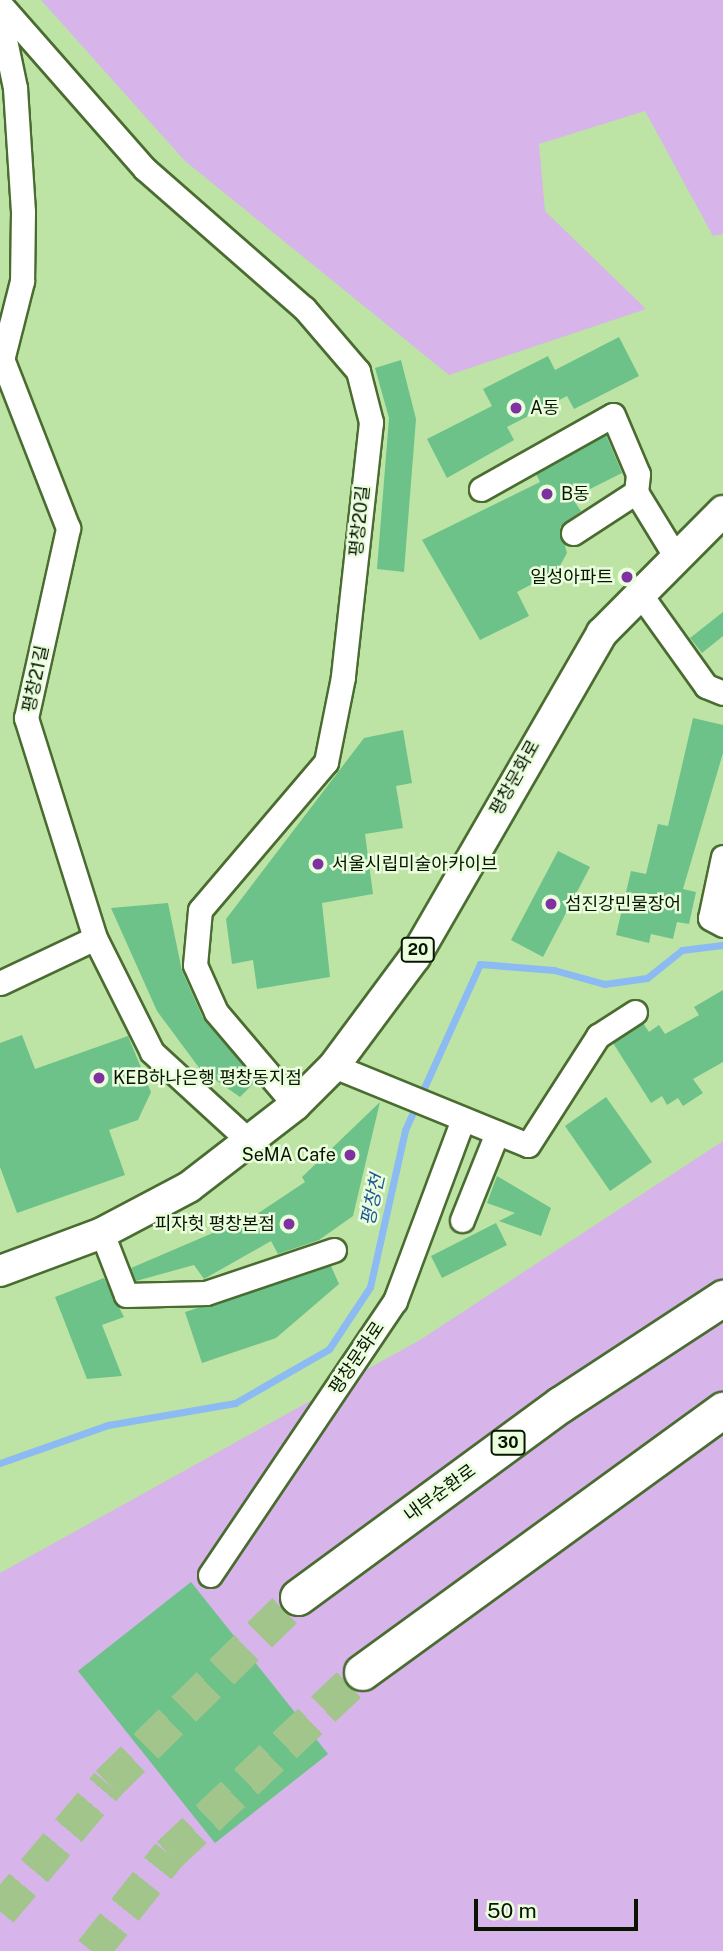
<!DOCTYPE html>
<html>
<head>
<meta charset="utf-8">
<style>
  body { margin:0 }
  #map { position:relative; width:723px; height:1951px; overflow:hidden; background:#bde4a4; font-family:"Public Sans","Noto Sans KR",sans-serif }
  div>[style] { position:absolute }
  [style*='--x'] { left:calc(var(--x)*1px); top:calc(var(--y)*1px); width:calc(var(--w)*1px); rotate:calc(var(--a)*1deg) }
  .green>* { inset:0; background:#d7b4e9 }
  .stream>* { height:7px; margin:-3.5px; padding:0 3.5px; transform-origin:3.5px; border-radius:3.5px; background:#8cbaf2 }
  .building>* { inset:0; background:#6cc289 }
  .highway-tunnel>* { height:35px; margin-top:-17.5px; transform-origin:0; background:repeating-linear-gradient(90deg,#a2c58c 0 35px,transparent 0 53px) }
  .roads { filter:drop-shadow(2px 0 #4a6c31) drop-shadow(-2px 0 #4a6c31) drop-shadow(0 2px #4a6c31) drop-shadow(0 -2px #4a6c31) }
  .minor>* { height:23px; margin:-11.5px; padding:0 11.5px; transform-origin:11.5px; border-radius:11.5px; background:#fff }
  .major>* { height:30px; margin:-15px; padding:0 15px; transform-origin:15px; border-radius:15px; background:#fff }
  .highway>* { height:35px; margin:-17.5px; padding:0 17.5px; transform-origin:17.5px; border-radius:17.5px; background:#fff }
  .dots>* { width:19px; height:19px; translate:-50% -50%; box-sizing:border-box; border:4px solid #eafede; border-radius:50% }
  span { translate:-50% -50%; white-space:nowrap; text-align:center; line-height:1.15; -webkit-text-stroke:5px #eafede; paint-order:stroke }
  .shield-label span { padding:2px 5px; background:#eafede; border:2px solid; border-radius:5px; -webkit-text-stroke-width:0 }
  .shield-label { font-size:16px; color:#081601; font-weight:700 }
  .poi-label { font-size:18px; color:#081601 }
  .left { translate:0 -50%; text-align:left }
  .right { translate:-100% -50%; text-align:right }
  .street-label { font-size:18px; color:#081601 }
  .water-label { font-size:19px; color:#1e5796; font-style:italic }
  .scale { position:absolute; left:474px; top:1899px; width:164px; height:32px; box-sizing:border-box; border:4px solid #081601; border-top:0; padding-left:9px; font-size:21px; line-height:24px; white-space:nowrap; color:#081601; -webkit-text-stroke:5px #eafede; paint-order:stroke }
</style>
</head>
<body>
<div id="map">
  <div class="green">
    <i style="clip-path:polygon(41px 0,723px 0,723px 234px,713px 236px,645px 111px,539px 144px,545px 211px,646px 309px,449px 375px,185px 161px)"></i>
    <i style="clip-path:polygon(723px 1141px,723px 1951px,0 1951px,0 1573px,420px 1340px)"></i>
  </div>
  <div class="stream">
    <i style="--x:0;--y:1463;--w:114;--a:-19.4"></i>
    <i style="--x:108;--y:1425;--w:129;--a:-9.8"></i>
    <i style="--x:235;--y:1403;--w:108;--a:-29.9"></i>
    <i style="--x:329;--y:1349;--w:74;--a:-56.5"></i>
    <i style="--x:370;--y:1287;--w:161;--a:-77.4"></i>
    <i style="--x:405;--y:1130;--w:182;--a:-65.7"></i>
    <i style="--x:480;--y:964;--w:74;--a:4.6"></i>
    <i style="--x:554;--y:970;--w:52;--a:15.6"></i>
    <i style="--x:604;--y:984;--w:43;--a:-7.9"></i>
    <i style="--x:647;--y:978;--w:45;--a:-38.7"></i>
    <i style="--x:682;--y:950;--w:41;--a:-7"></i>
  </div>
  <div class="building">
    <i style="clip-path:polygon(619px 337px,639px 376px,574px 409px,567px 396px,507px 427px,514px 440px,447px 478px,427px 439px,492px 406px,483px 389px,548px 356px,555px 370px)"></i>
    <i style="clip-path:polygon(401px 360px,416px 419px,404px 572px,377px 569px,389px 418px,375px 368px)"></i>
    <i style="clip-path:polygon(606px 435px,622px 473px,572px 498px,581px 511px,560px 527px,567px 553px,557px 571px,517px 592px,529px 616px,480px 640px,422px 540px,540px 482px,536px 474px)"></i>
    <i style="clip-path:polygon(723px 612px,723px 636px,702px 653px,690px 638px)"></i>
    <i style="clip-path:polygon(693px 718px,723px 725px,723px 753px,683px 889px,696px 892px,689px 924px,677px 922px,673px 939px,651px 934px,649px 943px,616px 935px,631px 871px,646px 874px,658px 824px,668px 826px)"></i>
    <i style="clip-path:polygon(403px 730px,412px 783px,396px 786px,403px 828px,365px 834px,373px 894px,322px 903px,330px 977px,257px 989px,253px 960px,232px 964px,226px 919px,364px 738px)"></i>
    <i style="clip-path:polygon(558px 851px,590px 867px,543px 957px,511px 940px)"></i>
    <i style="clip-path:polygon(168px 903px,182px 971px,203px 1018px,256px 1081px,240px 1097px,200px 1069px,157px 1011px,111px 908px)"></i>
    <i style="clip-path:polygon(723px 990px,723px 1062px,693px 1079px,703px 1093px,683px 1106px,678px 1098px,667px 1105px,662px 1096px,651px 1103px,613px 1043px,643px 1023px,649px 1032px,659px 1025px,665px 1034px,699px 1015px,694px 1007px)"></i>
    <i style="clip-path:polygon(22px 1035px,35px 1069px,128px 1036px,151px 1092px,138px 1120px,109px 1130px,125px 1175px,17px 1213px,0 1167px,0 1043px)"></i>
    <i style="clip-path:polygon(606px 1097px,652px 1162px,610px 1191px,565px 1126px)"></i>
    <i style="clip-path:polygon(380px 1102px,353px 1216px,319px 1240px,278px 1254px,271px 1241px,204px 1279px,194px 1265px,136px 1281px,131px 1268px,257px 1214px,305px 1182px,302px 1177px)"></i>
    <i style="clip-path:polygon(497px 1176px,551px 1208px,541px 1236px,499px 1221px,515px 1213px,487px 1203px)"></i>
    <i style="clip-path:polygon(496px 1223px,507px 1245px,442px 1278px,431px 1256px)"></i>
    <i style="clip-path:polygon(331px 1266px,339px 1284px,276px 1338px,202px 1363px,185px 1312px)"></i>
    <i style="clip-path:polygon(104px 1278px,124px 1317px,102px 1325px,122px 1376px,87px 1379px,55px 1297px)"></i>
    <i style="clip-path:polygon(191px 1582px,328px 1754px,215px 1843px,78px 1671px)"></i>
  </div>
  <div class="highway-tunnel">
    <i style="--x:0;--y:1911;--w:167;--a:-49.8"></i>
    <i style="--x:108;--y:1783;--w:266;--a:-44.4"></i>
    <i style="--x:92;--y:1951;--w:124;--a:-51.6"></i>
    <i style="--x:169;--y:1854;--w:265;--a:-43.3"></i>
  </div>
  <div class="roads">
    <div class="minor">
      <i style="--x:0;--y:4;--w:220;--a:48.7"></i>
      <i style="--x:145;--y:169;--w:211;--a:41.2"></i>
      <i style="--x:304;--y:308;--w:83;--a:49.4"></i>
      <i style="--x:358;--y:371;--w:53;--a:75.7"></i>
      <i style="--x:371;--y:422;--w:257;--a:96.3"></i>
      <i style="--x:343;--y:677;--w:87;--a:101.3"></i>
      <i style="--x:326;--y:762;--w:194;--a:130.4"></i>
      <i style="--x:200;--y:910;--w:55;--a:95.2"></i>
      <i style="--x:195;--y:965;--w:51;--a:65.9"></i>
      <i style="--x:216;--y:1012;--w:122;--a:49.7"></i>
      <i style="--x:0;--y:16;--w:74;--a:78.2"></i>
      <i style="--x:15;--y:88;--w:124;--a:86.3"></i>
      <i style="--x:23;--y:212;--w:69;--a:90.8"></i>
      <i style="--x:22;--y:281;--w:90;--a:104.2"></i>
      <i style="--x:481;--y:489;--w:151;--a:-29.3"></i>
      <i style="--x:613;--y:415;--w:64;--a:67"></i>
      <i style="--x:638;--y:474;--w:18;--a:96"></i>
      <i style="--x:636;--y:492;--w:73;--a:58.5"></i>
      <i style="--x:573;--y:533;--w:75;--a:-33.1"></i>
      <i style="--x:638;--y:591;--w:117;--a:54.4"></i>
      <i style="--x:706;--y:686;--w:18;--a:22"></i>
      <i style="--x:723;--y:857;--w:62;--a:102"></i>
      <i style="--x:710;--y:918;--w:15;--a:28"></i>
      <i style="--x:95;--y:938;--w:127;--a:63.4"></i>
      <i style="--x:152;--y:1052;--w:132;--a:42.5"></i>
      <i style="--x:0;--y:983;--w:105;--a:-25.3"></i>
      <i style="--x:95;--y:938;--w:231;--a:-107.4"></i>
      <i style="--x:26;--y:718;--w:195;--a:-77.5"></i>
      <i style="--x:68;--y:528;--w:179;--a:-111.3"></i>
      <i style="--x:334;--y:1066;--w:209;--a:22.2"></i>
      <i style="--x:528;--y:1145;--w:130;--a:-57.3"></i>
      <i style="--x:598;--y:1036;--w:44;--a:-33"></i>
      <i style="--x:462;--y:1220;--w:94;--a:-68.1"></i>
      <i style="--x:102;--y:1233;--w:66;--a:68.8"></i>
      <i style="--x:126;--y:1295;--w:80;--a:-1.4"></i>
      <i style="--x:206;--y:1293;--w:135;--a:-18.6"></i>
      <i style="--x:210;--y:1575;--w:331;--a:-56"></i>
      <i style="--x:395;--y:1301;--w:194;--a:-69.5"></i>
    </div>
    <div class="major">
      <i style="--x:0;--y:1271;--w:109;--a:-20.4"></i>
      <i style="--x:102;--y:1233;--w:98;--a:-27.9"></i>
      <i style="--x:189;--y:1187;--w:134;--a:-37.7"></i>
      <i style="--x:295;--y:1105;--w:55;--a:-45"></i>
      <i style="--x:334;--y:1066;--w:136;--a:-53.4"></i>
      <i style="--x:415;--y:957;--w:374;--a:-60"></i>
      <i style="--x:602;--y:633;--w:172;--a:-45.2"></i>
    </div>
    <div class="highway">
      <i style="--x:298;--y:1597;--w:326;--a:-36.3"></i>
      <i style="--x:561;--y:1404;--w:194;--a:-33.2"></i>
      <i style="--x:362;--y:1672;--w:446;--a:-36"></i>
    </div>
  </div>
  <div class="dots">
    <i style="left:516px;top:408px;background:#7f30a1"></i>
    <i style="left:547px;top:494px;background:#7f30a1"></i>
    <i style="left:627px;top:577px;background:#7f30a1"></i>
    <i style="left:318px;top:864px;background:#7f30a1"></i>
    <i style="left:551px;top:904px;background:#7f30a1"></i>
    <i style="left:99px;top:1078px;background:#7f30a1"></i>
    <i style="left:350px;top:1155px;background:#7f30a1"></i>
    <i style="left:289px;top:1224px;background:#7f30a1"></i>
  </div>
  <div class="shield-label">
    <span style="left:418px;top:950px">20</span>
    <span style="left:508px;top:1443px">30</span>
  </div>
  <div class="poi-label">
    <span class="left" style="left:530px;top:408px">A동</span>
    <span class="left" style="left:561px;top:494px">B동</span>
    <span class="right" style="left:613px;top:577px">일성아파트</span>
    <span class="left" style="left:332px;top:864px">서울시립미술아카이브</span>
    <span class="left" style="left:565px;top:904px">섬진강민물장어</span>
    <span class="left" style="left:113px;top:1078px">KEB하나은행 평창동지점</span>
    <span class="right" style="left:336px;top:1155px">SeMA Cafe</span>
    <span class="right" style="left:275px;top:1224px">피자헛 평창본점</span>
  </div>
  <div class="street-label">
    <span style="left:360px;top:521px;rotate:-84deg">평창20길</span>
    <span style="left:36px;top:679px;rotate:-78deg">평창21길</span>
    <span style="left:515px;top:778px;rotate:-61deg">평창문화로</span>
    <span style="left:357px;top:1358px;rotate:-56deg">평창문화로</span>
    <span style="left:440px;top:1493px;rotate:-36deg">내부순환로</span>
  </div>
  <div class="water-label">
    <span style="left:373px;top:1200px;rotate:-78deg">평창천</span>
  </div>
  <div class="scale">50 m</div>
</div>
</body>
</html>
